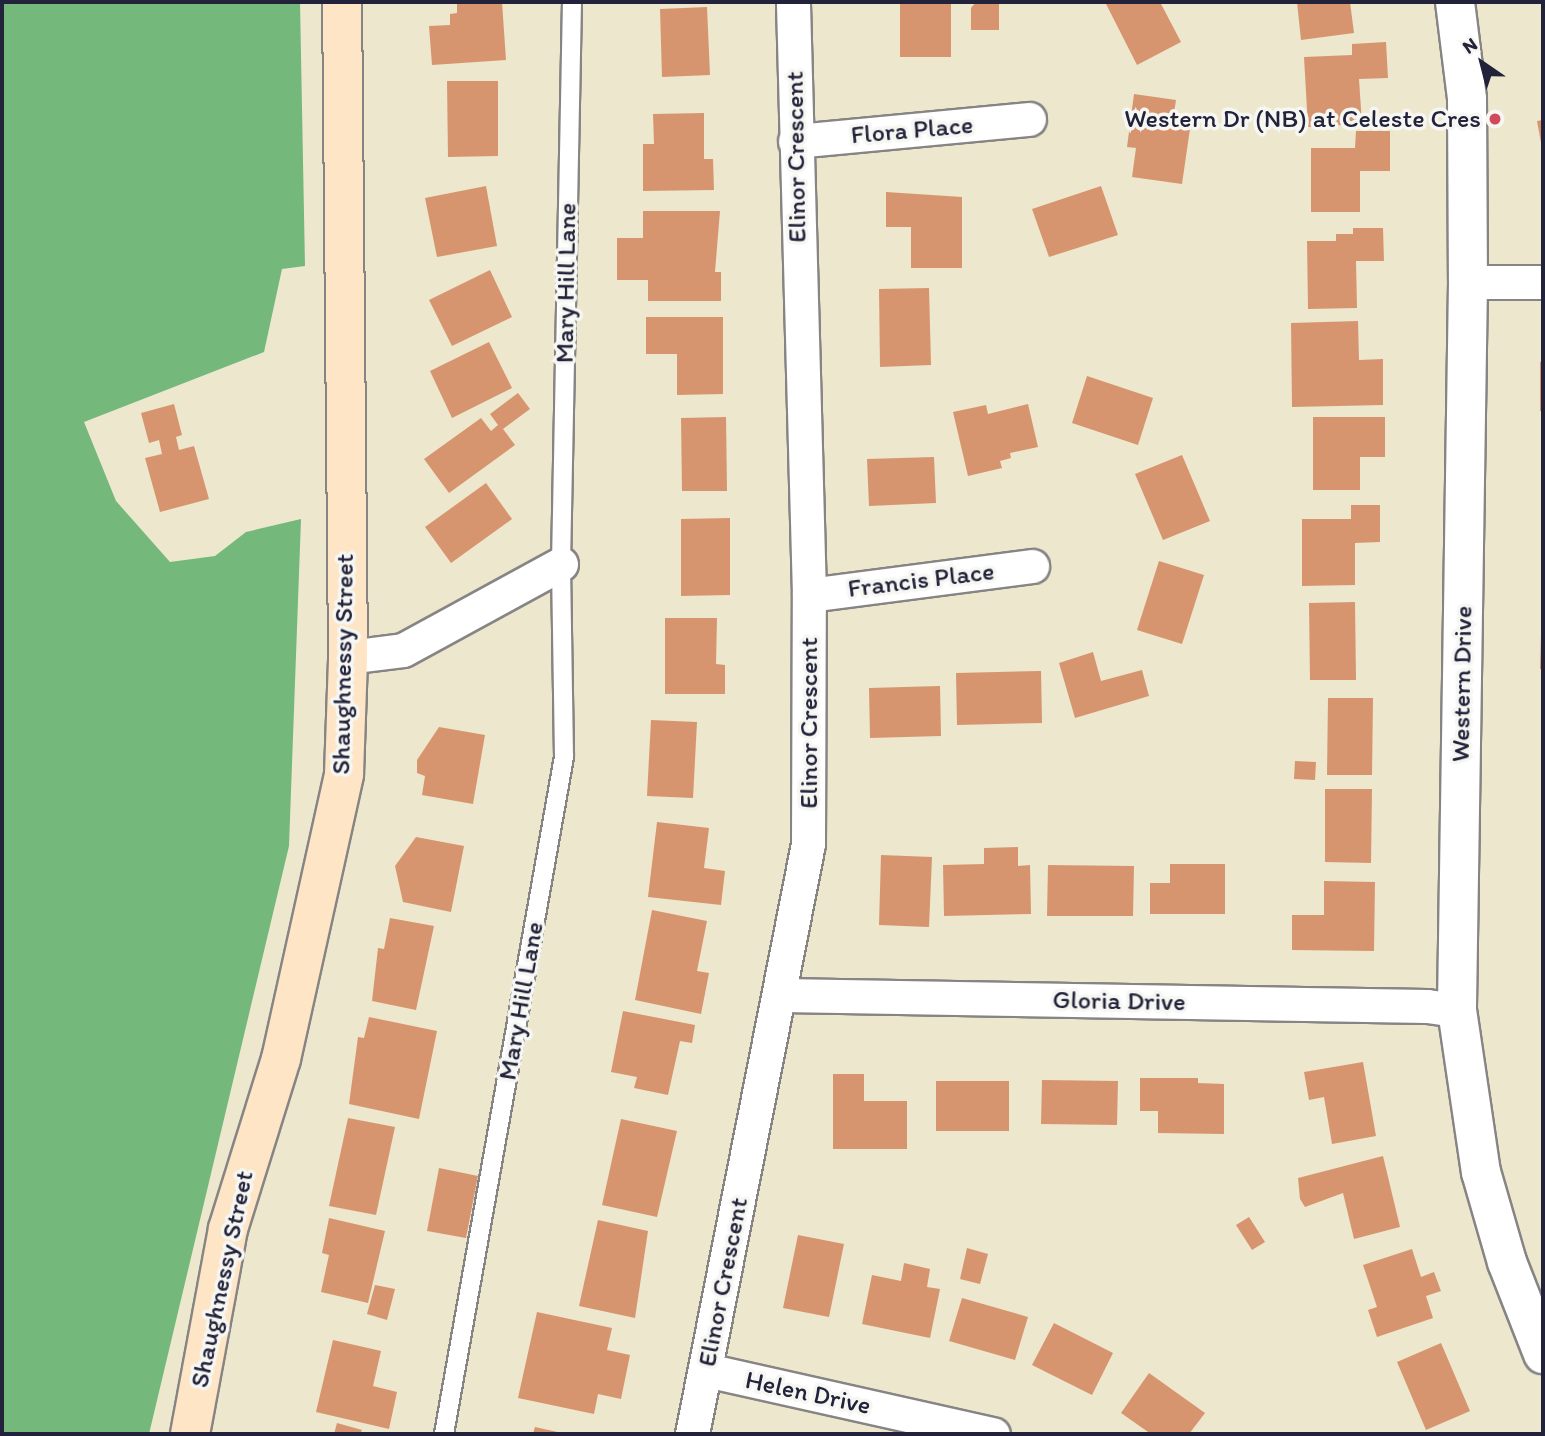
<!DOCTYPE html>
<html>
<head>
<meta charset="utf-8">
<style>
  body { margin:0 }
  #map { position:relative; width:1545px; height:1436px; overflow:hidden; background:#ece7cd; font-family:Itim,sans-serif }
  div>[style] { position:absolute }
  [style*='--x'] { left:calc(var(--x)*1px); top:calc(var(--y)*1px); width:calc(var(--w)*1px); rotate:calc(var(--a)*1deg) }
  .forest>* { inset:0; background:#74b87b }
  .building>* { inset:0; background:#d7956f }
  .roads { filter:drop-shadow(2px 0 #878484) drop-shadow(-2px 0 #878484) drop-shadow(0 2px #878484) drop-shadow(0 -2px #878484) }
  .service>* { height:18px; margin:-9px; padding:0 9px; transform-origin:9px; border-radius:9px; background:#fff }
  .minor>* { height:33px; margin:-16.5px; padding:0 16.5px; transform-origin:16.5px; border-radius:16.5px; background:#fff }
  .tertiary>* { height:38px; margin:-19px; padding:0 19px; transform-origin:19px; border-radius:19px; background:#fff }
  .secondary>* { height:38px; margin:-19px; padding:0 19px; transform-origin:19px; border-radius:19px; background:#fde5c5 }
  .dots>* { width:19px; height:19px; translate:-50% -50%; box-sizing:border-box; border:4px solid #f6f6f2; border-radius:50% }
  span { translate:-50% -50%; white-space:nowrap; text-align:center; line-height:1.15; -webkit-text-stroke:7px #f6f6f2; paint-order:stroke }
  .poi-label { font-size:26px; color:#22223b }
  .right { translate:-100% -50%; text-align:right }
  .street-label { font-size:26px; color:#22223b }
  .frame { position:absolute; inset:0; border:4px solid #22223b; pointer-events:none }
  .north { position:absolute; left:1447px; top:28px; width:70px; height:70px; -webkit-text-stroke:5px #f6f6f2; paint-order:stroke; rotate:325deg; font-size:19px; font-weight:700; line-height:28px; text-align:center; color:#22223b }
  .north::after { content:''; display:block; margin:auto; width:24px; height:32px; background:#22223b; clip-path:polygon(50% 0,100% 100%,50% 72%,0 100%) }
</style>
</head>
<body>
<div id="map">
  <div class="forest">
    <i style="clip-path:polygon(2px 2px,300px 2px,305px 266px,282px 269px,264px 352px,84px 422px,116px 501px,170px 562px,215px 556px,246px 532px,301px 519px,289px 846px,149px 1434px,2px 1434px)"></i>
  </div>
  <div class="building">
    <i style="clip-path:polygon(457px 2px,502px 2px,506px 60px,432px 65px,429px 26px,450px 25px,450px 14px,457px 13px)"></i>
    <i style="clip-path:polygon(900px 2px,951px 2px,951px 57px,900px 57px)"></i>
    <i style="clip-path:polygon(976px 2px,999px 2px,999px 30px,971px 30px,971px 8px)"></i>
    <i style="clip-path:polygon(1105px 2px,1160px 2px,1181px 42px,1137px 65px)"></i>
    <i style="clip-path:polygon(1297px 2px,1350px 2px,1354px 33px,1301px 40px)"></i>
    <i style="clip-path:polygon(707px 7px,710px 75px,662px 77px,660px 9px)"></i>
    <i style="clip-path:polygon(1386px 42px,1388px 78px,1359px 79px,1362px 124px,1308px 127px,1304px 57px,1352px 55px,1352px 44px)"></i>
    <i style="clip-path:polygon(447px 81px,498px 81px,498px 156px,448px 157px)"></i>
    <i style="clip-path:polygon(1134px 94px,1176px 100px,1173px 120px,1191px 122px,1182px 184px,1132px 177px,1136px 148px,1127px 147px)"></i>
    <i style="clip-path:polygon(704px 113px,704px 159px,713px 159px,714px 190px,643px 191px,643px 144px,654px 144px,653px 114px)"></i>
    <i style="clip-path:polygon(1543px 120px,1543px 148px,1542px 148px,1537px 121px)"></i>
    <i style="clip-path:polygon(1356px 131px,1390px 131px,1390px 171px,1360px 171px,1360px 212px,1311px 212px,1311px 148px,1355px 148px)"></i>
    <i style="clip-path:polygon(486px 186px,497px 246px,437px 257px,425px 198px)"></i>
    <i style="clip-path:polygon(1101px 186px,1118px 235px,1049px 257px,1032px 209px)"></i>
    <i style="clip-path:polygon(886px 192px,962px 197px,962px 268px,911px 268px,911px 227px,886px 227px)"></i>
    <i style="clip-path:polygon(643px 211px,720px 211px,715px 272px,721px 272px,721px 301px,648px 301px,648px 280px,617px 280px,617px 238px,643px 238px)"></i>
    <i style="clip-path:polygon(1353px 228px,1383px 228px,1384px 261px,1356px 261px,1357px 308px,1308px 309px,1307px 241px,1336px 241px,1336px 234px,1353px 234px)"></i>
    <i style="clip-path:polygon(490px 270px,512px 317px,452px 346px,429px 300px)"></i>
    <i style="clip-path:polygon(929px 288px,931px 365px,880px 367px,879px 289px)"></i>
    <i style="clip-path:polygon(646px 317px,723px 317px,723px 394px,677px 395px,677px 354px,646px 354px)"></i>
    <i style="clip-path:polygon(1358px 321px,1359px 360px,1383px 359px,1383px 405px,1292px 407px,1291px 323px)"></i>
    <i style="clip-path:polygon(489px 342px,512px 388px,452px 418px,430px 371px)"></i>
    <i style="clip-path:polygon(1543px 361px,1543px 411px,1540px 411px,1540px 362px)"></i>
    <i style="clip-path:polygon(1087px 376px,1153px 398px,1138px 445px,1072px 423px)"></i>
    <i style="clip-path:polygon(518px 393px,530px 409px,503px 429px,515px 445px,449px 493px,424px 459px,481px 418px,491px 431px,498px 425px,490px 414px)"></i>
    <i style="clip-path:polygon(174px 404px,182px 435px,176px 437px,179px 450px,194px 446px,209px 499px,160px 512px,145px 458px,162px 454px,159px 440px,149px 443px,141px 413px)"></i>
    <i style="clip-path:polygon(1028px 404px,1038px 447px,1010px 453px,1011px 458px,1000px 461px,1002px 468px,968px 476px,953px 412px,986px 405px,988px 414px)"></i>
    <i style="clip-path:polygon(726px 417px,727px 491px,682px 491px,681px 418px)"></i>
    <i style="clip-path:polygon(1313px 417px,1385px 417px,1385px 457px,1360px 457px,1360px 490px,1313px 490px)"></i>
    <i style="clip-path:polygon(1182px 455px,1210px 521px,1163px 540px,1135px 474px)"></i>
    <i style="clip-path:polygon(934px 457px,936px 503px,869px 506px,867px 459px)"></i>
    <i style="clip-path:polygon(486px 483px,512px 519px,451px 563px,425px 527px)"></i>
    <i style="clip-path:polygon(1351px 505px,1380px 505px,1380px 542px,1355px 543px,1355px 585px,1302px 586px,1302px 519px,1351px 519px)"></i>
    <i style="clip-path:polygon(730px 518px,730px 595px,681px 596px,681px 519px)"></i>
    <i style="clip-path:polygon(1159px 561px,1204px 575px,1182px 644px,1137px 630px)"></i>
    <i style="clip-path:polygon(1355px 602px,1356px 680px,1310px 680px,1309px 603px)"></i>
    <i style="clip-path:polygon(665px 618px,717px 618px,716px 664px,725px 665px,725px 694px,665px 694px)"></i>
    <i style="clip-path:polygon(1541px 635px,1543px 635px,1543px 669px,1540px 669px)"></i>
    <i style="clip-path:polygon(1093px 652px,1101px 681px,1142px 670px,1149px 696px,1075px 718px,1059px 663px)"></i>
    <i style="clip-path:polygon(1041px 671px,1042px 723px,957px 725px,956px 673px)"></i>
    <i style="clip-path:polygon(940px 686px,941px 736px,870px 738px,869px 688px)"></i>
    <i style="clip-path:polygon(1328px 698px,1373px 698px,1372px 775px,1327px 775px)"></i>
    <i style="clip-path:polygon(651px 720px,697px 722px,693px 798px,647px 796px)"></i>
    <i style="clip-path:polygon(439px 727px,485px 735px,473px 804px,422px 795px,425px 776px,417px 773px,417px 760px)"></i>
    <i style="clip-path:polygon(1295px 761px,1316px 762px,1315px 780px,1294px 779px)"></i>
    <i style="clip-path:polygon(1325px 789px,1372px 789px,1371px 863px,1325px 862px)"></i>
    <i style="clip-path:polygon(657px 822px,709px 828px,704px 868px,725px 871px,721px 905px,648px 897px)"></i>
    <i style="clip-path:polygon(416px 837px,464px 846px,451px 912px,403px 902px,395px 866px)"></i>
    <i style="clip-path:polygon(1018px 847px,1018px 866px,1030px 865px,1031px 914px,944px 916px,943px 865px,984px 864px,984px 848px)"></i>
    <i style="clip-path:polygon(881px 855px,932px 857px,929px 927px,879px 925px)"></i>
    <i style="clip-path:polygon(1170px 864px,1225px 864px,1225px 914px,1150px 914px,1150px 883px,1170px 883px)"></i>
    <i style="clip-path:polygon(1048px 865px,1134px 866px,1133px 916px,1047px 916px)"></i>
    <i style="clip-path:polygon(1324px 881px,1375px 882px,1374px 951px,1292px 950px,1292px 915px,1324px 915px)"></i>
    <i style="clip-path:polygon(652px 910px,707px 921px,697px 971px,709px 973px,701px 1014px,635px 1000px)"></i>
    <i style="clip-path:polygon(390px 918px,434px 926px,416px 1010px,372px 1001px,378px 948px,384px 949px)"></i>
    <i style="clip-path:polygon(623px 1011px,695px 1025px,692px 1043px,680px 1041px,668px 1095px,634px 1088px,637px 1077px,611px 1072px)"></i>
    <i style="clip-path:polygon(369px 1017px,437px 1031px,419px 1119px,349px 1104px,358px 1037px,364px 1038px)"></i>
    <i style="clip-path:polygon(1363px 1062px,1376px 1136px,1332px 1144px,1324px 1097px,1309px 1100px,1304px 1072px)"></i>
    <i style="clip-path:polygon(833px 1074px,864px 1074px,864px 1101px,907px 1101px,907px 1149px,833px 1149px)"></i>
    <i style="clip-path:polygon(1140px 1078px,1198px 1078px,1198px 1083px,1224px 1084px,1224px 1134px,1158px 1133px,1158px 1111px,1140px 1111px)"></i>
    <i style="clip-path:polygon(1042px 1080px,1118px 1081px,1117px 1125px,1041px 1124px)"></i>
    <i style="clip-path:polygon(936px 1081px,1009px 1081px,1009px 1131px,936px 1131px)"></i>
    <i style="clip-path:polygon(348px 1118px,395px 1127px,376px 1215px,329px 1206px)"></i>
    <i style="clip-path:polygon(621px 1119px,677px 1131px,657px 1217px,602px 1205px)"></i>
    <i style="clip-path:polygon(1383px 1156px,1400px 1227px,1354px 1239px,1343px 1193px,1305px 1207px,1300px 1199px,1298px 1178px)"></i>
    <i style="clip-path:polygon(439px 1168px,478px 1176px,466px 1238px,427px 1231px)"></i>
    <i style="clip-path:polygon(1249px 1217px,1265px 1242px,1252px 1250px,1236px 1225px)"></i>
    <i style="clip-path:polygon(329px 1218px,385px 1231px,368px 1303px,321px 1292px,329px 1255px,322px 1253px)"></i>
    <i style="clip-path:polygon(598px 1220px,648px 1231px,635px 1318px,579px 1306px)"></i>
    <i style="clip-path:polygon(798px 1235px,844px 1244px,829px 1317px,783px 1308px)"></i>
    <i style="clip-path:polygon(967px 1248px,988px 1254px,980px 1284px,960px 1279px)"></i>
    <i style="clip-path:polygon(1412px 1249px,1421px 1277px,1434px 1272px,1441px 1291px,1426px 1296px,1433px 1318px,1377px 1337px,1368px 1310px,1377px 1307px,1363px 1265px)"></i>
    <i style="clip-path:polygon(904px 1263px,930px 1269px,927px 1287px,940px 1289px,930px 1338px,862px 1324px,872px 1275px,901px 1281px)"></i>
    <i style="clip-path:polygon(375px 1285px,395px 1289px,387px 1320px,367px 1314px)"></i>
    <i style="clip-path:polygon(962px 1298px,1028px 1317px,1015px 1360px,949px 1341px)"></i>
    <i style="clip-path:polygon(537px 1312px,612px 1328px,607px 1350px,630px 1355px,621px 1399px,598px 1394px,594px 1414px,518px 1398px)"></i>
    <i style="clip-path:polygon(1054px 1323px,1113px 1353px,1092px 1395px,1032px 1365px)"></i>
    <i style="clip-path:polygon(333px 1340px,381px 1351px,373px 1386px,397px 1392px,389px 1429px,316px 1412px)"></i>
    <i style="clip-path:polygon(1441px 1343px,1470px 1411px,1426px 1430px,1397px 1362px)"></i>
    <i style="clip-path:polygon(1149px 1373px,1205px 1413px,1189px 1434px,1151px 1434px,1121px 1413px)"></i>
    <i style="clip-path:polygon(337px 1423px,362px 1430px,360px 1434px,334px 1434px)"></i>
    <i style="clip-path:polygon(535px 1427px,562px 1433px,562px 1434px,533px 1434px)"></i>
  </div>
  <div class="roads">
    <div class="service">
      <i style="--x:444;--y:1434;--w:688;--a:-79.95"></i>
      <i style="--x:564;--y:757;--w:193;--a:-90.9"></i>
      <i style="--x:561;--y:564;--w:562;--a:-88.88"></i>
    </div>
    <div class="minor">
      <i style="--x:795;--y:141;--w:235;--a:-5.4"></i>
      <i style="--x:1468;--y:282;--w:75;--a:0"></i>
      <i style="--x:809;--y:595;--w:225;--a:-7.4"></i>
      <i style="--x:348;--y:657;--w:55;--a:-7.3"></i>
      <i style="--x:403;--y:650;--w:180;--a:-28.6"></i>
      <i style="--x:782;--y:995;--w:645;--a:0.98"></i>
      <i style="--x:1427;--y:1006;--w:30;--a:8"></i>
      <i style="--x:706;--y:1370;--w:294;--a:12.6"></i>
      <i style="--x:692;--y:1434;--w:601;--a:-78.88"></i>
      <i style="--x:808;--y:844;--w:249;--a:-89.8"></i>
      <i style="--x:809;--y:595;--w:593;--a:-91.55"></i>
    </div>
    <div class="tertiary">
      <i style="--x:1455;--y:2;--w:98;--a:82.9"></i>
      <i style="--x:1467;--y:99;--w:183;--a:89.7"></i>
      <i style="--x:1468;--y:282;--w:728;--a:90.87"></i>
      <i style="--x:1457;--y:1010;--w:164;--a:81.6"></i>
      <i style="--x:1481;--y:1172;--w:94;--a:73.9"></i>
      <i style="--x:1507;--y:1262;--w:99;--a:68.6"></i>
    </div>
    <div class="secondary">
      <i style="--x:190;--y:1434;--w:208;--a:-79.5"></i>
      <i style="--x:228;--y:1229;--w:178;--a:-72.7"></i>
      <i style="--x:281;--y:1059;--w:292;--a:-77.5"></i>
      <i style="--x:344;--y:774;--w:117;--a:-88"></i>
      <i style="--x:348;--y:657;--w:655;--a:-90.52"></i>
    </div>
  </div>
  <div class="dots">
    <i style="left:1495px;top:119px;background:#d1495b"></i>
  </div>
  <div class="poi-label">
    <span class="right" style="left:1481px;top:119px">Western Dr (NB) at Celeste Cres</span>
  </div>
  <div class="street-label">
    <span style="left:912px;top:130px;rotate:-5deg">Flora Place</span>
    <span style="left:796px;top:157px;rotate:-91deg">Elinor Crescent</span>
    <span style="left:566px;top:283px;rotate:-89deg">Mary Hill Lane</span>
    <span style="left:921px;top:580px;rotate:-7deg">Francis Place</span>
    <span style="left:343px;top:664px;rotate:-89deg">Shaughnessy Street</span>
    <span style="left:1462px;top:684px;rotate:-89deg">Western Drive</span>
    <span style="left:809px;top:723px;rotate:-90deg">Elinor Crescent</span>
    <span style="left:521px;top:1001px;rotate:-80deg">Mary Hill Lane</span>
    <span style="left:1119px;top:1001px;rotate:1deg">Gloria Drive</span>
    <span style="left:222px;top:1279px;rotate:-78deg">Shaughnessy Street</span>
    <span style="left:723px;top:1282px;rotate:-79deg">Elinor Crescent</span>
    <span style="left:808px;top:1393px;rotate:12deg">Helen Drive</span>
  </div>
  <div class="frame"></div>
  <div class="north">N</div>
</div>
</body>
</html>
